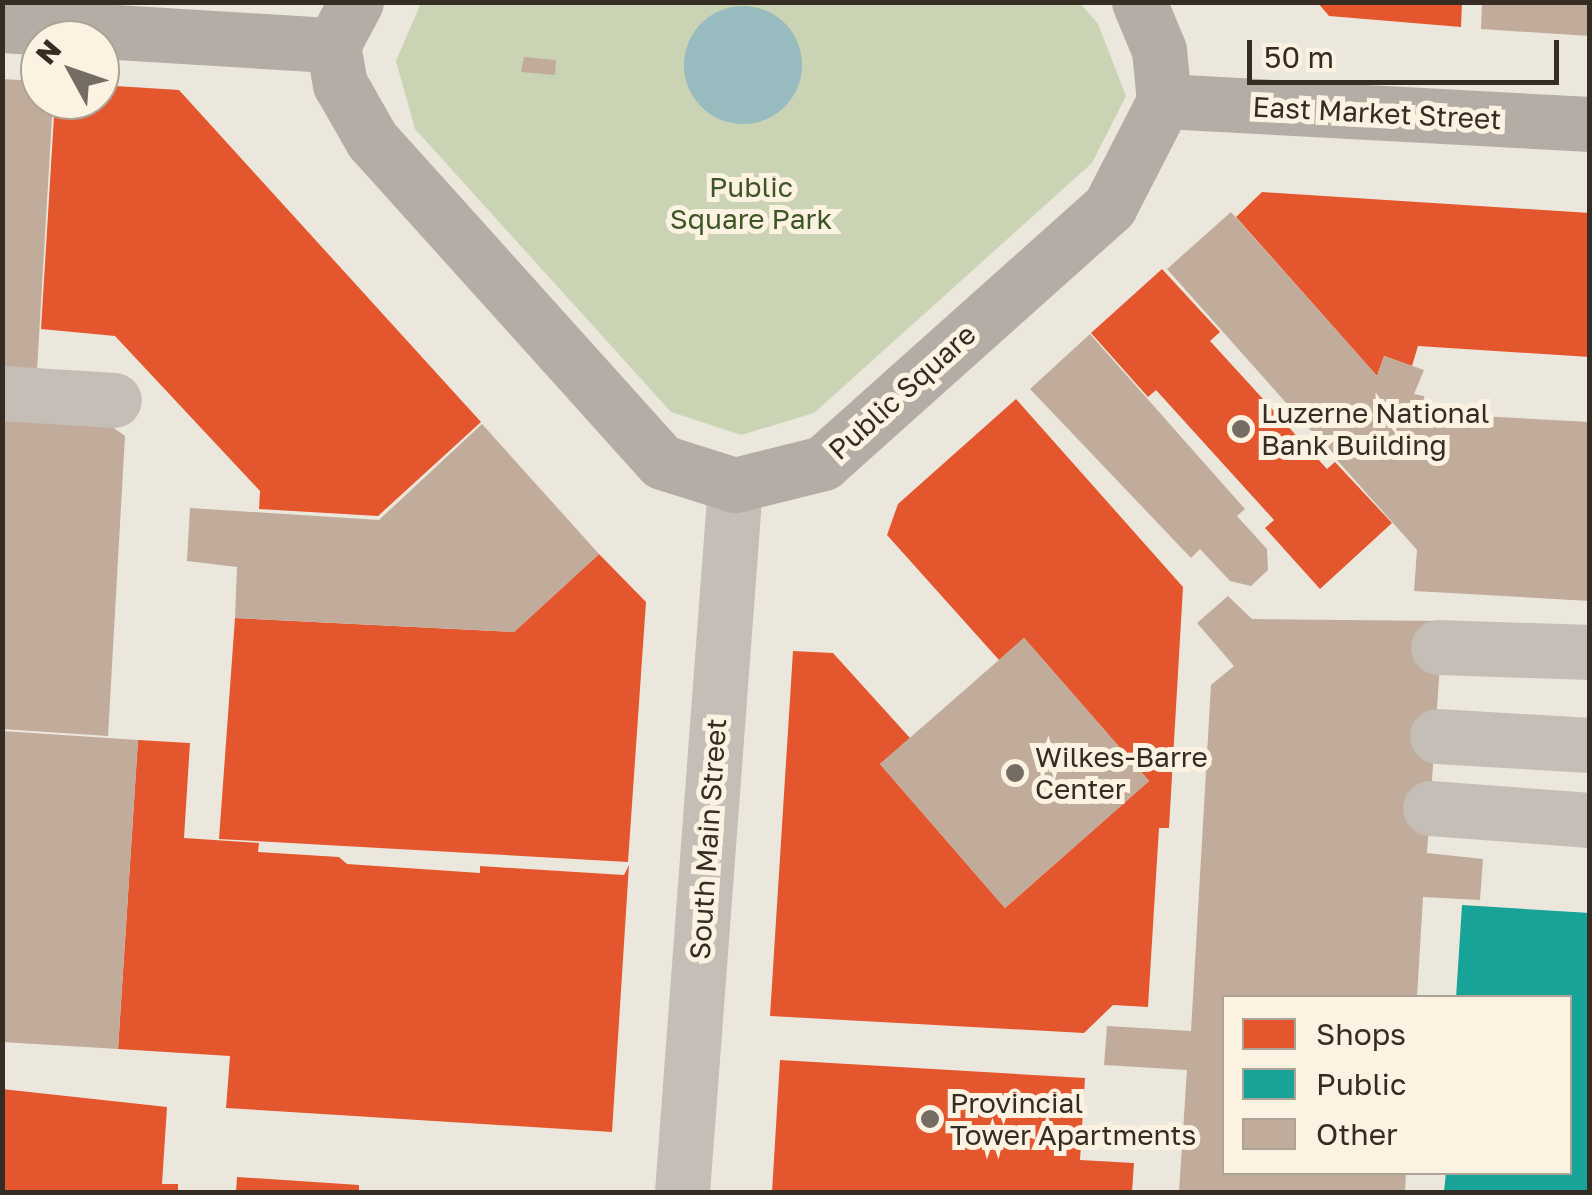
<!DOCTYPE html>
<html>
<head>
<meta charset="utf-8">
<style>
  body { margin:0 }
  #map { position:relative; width:1592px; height:1195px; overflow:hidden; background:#ece7dc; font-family:"Golos Text",sans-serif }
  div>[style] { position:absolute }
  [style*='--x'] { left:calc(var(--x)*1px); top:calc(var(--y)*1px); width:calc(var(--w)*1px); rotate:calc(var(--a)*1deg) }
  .green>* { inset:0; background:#cad3b4 }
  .water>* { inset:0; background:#97bbbf }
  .round { border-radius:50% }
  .shops>* { inset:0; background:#e4572e }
  .public>* { inset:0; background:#17a398 }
  .building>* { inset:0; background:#c1ac9c }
  .minor>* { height:55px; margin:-27.5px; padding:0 27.5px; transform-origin:27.5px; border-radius:27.5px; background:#c5beb6 }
  .major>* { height:55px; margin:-27.5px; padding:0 27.5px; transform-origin:27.5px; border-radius:27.5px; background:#b4ada5 }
  .dots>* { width:28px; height:28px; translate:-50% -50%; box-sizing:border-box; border:5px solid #fbf2e2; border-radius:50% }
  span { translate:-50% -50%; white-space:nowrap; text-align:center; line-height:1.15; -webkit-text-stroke:10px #fbf2e2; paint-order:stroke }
  .street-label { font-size:28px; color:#352c24 }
  .park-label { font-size:28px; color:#3e5526 }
  .poi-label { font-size:28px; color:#352c24 }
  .left { translate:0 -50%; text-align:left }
  .frame { position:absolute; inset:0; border:5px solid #352c24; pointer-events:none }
  .legend { position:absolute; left:1222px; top:995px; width:350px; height:180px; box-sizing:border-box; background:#fbf2e2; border:2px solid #aca396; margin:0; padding:12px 18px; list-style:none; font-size:30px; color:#352c24 }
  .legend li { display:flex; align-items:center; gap:20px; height:50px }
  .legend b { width:50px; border:2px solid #aca396 }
  .north { position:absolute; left:20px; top:20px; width:100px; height:100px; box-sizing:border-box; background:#fbf2e2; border:2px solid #aca396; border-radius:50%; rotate:310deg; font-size:28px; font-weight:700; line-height:40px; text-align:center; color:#352c24 }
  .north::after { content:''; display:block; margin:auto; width:35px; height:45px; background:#756d64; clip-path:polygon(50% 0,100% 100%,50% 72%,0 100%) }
  .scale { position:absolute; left:1247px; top:40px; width:312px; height:45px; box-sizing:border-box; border:5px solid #352c24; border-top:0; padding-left:12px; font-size:30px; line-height:35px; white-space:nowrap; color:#352c24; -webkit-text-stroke:8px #fbf2e2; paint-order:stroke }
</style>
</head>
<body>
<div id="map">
  <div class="green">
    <i style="clip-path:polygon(1079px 2px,1098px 24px,1126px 96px,1092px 163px,814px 413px,741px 435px,671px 412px,415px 129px,396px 61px,421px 3px)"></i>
  </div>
  <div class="water">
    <i class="round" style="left:684px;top:6px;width:118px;height:118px"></i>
  </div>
  <div class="shops">
    <i style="clip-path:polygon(1317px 2px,1462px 2px,1461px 27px,1329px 16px)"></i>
    <i style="clip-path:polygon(100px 85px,179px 90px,481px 422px,378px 516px,259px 509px,260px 491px,115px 336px,41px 329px,55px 100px,100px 100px)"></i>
    <i style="clip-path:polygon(1262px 192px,1590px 213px,1590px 357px,1418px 346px,1412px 366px,1384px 356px,1377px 376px,1236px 217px)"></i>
    <i style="clip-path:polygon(1162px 269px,1220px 332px,1210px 341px,1327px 469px,1335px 462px,1392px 523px,1320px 589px,1265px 528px,1274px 520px,1156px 390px,1148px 397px,1091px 333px)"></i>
    <i style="clip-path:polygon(1016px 399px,1183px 587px,1169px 828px,1159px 828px,1148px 1007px,1113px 1005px,1084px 1033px,770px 1016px,793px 651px,833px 653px,910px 738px,880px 764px,1005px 908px,1149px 781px,1024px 638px,999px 660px,887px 535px,898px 504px)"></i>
    <i style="clip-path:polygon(599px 554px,646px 602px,628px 862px,219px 839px,235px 618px,514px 632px)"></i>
    <i style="clip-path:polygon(138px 740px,190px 743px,184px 838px,259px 843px,258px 852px,339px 857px,347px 864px,480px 873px,480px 866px,624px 875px,629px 865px,612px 1132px,226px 1108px,230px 1056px,118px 1049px)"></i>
    <i style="clip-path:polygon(780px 1060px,1085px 1078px,1080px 1160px,1134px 1163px,1132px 1192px,772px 1192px)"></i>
    <i style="clip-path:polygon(2px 1089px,167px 1107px,162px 1184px,178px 1184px,178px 1192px,2px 1192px)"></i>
    <i style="clip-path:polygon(237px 1177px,359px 1185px,359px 1192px,236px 1192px)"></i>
  </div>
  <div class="public">
    <i style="clip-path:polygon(1462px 905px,1590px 913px,1590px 1192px,1444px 1192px,1446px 1172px,1570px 1172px,1570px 998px,1456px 998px)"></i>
  </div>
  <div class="building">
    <i style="clip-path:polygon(1482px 2px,1590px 2px,1590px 36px,1481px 29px)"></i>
    <i style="clip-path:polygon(524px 57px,556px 60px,555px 75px,521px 72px)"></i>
    <i style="clip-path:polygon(2px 79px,40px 81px,40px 100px,53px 100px,37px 371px,2px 369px)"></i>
    <i style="clip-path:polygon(1231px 212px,1377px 376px,1384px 356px,1424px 370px,1414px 394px,1424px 396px,1425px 413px,1590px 422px,1590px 601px,1414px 591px,1417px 550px,1167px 269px)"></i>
    <i style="clip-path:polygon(1090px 334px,1245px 509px,1237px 516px,1267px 549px,1268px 570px,1251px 586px,1230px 581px,1200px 549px,1191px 558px,1030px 389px)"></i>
    <i style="clip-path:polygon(2px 411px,97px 416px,125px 436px,108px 736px,2px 729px)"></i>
    <i style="clip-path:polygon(482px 424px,599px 554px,514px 632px,235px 618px,237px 567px,187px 561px,190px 508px,379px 520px)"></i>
    <i style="clip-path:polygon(1228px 596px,1252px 619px,1443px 621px,1427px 853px,1483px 859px,1480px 900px,1423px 897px,1417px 998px,1224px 998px,1224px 1172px,1406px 1172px,1405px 1192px,1179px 1192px,1187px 1070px,1104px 1065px,1107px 1026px,1191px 1031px,1211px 685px,1234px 666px,1197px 623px)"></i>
    <i style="clip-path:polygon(1024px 638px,1149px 781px,1005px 908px,880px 764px)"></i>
    <i style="clip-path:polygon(2px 731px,138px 740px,118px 1049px,2px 1042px)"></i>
  </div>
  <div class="minor">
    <i style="--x:2;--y:393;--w:112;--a:3.6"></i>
    <i style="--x:1438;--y:647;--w:152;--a:1.9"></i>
    <i style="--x:1437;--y:736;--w:153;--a:3.4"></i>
    <i style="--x:1430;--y:808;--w:160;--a:4.3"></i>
    <i style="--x:682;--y:1192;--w:709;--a:-85.71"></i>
  </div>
  <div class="major">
    <i style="--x:356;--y:2;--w:49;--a:118.1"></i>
    <i style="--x:333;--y:45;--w:40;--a:80"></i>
    <i style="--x:340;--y:84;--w:64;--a:60.3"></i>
    <i style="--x:372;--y:140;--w:433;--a:48"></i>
    <i style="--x:662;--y:462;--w:77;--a:17.5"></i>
    <i style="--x:735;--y:485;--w:91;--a:-14"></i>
    <i style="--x:823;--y:463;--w:385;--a:-41.8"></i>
    <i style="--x:1110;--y:206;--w:118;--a:-62.8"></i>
    <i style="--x:1164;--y:101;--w:51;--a:-95.6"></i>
    <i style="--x:1159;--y:50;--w:52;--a:-112.6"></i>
    <i style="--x:2;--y:25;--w:332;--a:3.5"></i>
    <i style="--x:1164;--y:101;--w:427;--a:3.1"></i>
  </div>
  <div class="dots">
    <i style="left:1241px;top:429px;background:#756d64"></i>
    <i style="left:1015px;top:773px;background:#756d64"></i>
    <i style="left:930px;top:1119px;background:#756d64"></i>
  </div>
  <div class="street-label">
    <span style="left:1377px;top:113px;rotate:3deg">East Market Street</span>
    <span style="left:902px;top:392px;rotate:-42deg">Public Square</span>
    <span style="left:708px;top:839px;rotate:-86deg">South Main Street</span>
  </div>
  <div class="park-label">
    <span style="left:751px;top:203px">Public<br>Square Park</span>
  </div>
  <div class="poi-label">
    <span class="left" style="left:1261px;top:429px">Luzerne National<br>Bank Building</span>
    <span class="left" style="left:1035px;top:773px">Wilkes-Barre<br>Center</span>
    <span class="left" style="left:950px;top:1119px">Provincial<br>Tower Apartments</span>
  </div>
  <div class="frame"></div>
  <ul class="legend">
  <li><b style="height:28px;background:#e4572e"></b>Shops</li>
  <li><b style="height:28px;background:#17a398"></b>Public</li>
  <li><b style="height:28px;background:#c1ac9c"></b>Other</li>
  </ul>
  <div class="north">N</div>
  <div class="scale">50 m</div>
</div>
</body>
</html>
